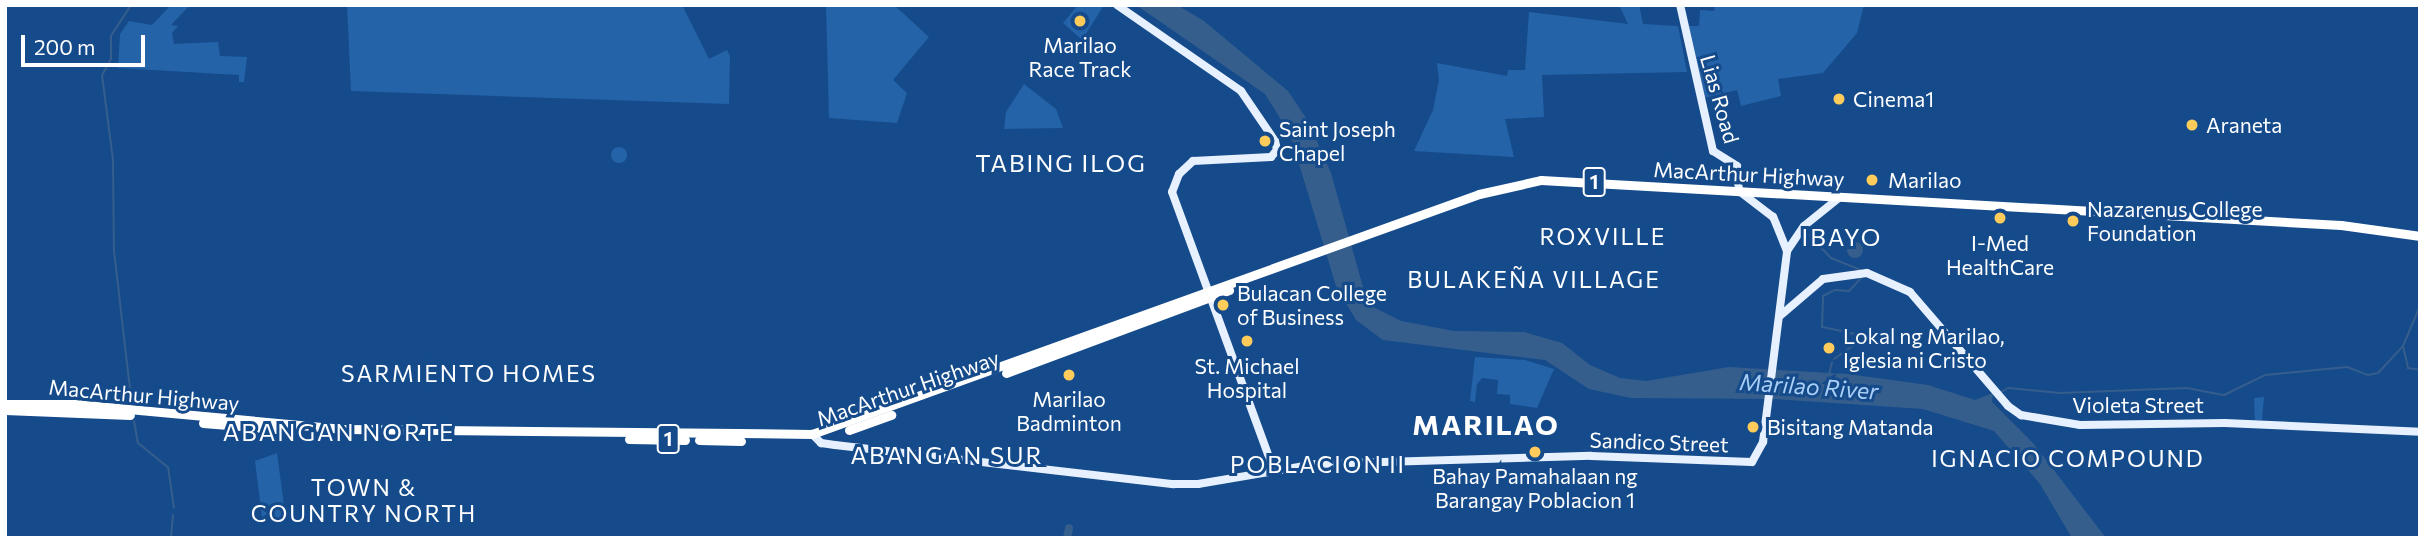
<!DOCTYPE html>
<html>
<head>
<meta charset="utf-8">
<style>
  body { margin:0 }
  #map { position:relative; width:2425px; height:543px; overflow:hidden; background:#154b8b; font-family:Commissioner,sans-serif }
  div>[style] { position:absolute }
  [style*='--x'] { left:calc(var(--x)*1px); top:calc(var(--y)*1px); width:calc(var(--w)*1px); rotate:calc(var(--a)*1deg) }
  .green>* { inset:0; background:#2463a8 }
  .round { border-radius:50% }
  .water>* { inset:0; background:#365e8d }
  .pier>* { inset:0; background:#154b8b }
  .stream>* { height:2px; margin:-1px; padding:0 1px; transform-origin:1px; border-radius:1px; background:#365e8d }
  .river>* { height:8px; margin:-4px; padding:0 4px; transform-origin:4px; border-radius:4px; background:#365e8d }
  .major>* { height:8px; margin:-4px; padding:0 4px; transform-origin:4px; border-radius:4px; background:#e6f0ff }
  .highway>* { height:9px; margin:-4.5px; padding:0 4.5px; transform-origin:4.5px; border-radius:4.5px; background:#fff }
  .dots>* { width:19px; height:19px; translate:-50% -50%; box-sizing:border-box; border:4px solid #154b8b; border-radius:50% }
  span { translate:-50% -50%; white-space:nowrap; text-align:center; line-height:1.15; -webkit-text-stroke:6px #154b8b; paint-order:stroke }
  .shield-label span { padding:2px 5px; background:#154b8b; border:2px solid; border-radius:5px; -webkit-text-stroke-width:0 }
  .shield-label { font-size:19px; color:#fff; font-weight:700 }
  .poi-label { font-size:21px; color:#fff }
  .left { translate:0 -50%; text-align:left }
  .street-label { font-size:21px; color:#fff }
  .neighbourhood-label { font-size:23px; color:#fff; letter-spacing:2px }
  .water-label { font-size:23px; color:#a9cff7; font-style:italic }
  .quarter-label { font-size:24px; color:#fff; letter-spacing:2px }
  .district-label { font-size:28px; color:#fff; font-weight:700; letter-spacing:2px }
  .frame { position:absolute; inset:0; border:7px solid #fff; pointer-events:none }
  .scale { position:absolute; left:21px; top:35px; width:124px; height:32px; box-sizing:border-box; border:4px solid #fff; border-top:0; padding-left:9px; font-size:21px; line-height:24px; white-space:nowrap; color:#fff; -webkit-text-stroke:5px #154b8b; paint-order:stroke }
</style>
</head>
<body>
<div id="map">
  <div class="green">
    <i style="clip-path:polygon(171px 5px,190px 5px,171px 25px,178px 26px,172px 33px,174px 44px,218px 42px,220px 56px,247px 57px,244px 82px,239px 82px,239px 75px,118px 68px,120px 34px,129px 21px,152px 25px)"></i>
    <i style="clip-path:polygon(347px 5px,682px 5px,709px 59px,727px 50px,730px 56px,729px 104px,351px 91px)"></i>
    <i style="clip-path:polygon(826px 5px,894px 5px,929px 37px,893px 80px,907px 93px,897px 123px,829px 118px)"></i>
    <i style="clip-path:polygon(1078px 5px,1104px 5px,1082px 40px,1063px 23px)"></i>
    <i style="clip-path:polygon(1619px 5px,1639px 5px,1643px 24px,1678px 26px,1687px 72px,1542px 75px,1544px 117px,1505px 119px,1514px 157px,1414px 151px,1433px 110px,1439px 80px,1437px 63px,1507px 76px,1508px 70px,1525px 70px,1529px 12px,1628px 24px)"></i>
    <i style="clip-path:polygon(1715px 5px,1864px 5px,1857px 33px,1823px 73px,1778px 79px,1781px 96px,1741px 106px,1737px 90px,1704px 98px,1687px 26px,1699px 26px,1700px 10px,1714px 11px)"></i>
    <i style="clip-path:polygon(1024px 84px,1056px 109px,1063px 128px,1004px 129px,1006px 112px)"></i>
    <i class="round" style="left:611px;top:147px;width:16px;height:16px"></i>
    <i style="clip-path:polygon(1475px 357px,1525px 360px,1554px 369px,1537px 408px,1510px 404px,1510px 395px,1497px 394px,1498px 380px,1482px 378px,1477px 384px,1475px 402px,1470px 401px)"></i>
    <i style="clip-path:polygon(2264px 397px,2262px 420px,2255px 420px,2254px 398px)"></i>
    <i style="clip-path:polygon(277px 453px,286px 520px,262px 518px,255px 461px)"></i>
  </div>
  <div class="water">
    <i style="clip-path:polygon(1136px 5px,1177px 5px,1204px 21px,1288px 91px,1308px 121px,1331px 173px,1365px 294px,1375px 308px,1401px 321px,1454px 331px,1524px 332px,1562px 343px,1590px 365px,1620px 378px,1646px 381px,1729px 367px,1848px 374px,1928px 385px,1975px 400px,1993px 393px,1992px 402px,2033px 443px,2106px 538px,2072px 538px,2040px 484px,1994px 431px,1923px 409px,1776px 399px,1631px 398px,1589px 389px,1545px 360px,1383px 340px,1356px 320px,1336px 286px,1290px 134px,1265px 94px)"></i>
    <i class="round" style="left:1847px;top:242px;width:16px;height:16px"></i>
  </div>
  <div class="pier">
    <i style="clip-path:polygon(1290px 147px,1326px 149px,1328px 156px,1292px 154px)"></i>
  </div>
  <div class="stream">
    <i style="--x:131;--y:5;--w:37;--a:123"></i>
    <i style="--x:111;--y:36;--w:23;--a:90"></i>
    <i style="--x:111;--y:59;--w:18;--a:119"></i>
    <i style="--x:102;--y:75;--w:86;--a:82.6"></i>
    <i style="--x:113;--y:160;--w:91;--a:89.4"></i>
    <i style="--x:114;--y:251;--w:156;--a:83.4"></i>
    <i style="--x:1805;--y:231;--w:37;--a:46"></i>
    <i style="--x:1831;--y:258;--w:35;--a:22"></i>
    <i style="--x:2403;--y:346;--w:43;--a:-67"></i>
    <i style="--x:1834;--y:359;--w:28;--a:-35"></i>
    <i style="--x:1857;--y:343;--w:9;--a:-69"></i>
    <i style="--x:1860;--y:335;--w:39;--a:-168"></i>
    <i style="--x:1822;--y:327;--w:31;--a:-88"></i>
    <i style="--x:1823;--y:296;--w:13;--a:-27"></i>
    <i style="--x:1835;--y:290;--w:14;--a:4"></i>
    <i style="--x:1849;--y:291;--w:21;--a:-47"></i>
    <i style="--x:1829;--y:375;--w:13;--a:-77"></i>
    <i style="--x:2001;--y:392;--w:8;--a:-30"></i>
    <i style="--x:2008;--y:388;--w:52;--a:5.5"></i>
    <i style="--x:2060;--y:393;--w:127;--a:-2.3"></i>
    <i style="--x:2187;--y:388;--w:38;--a:11"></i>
    <i style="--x:2224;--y:395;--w:46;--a:-26"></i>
    <i style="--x:2265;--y:375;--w:82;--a:-5.6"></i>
    <i style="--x:2347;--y:367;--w:22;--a:21"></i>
    <i style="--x:2368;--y:375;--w:10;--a:-11"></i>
    <i style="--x:2378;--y:373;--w:37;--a:-47"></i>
    <i style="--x:2403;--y:346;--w:23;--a:77"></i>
    <i style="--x:2408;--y:368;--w:12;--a:9"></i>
    <i style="--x:134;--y:421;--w:22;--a:80"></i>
    <i style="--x:138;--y:443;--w:38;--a:39"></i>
    <i style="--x:168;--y:467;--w:41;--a:81.7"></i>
    <i style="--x:171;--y:538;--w:23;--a:-85"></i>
  </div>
  <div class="river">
    <i style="--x:1067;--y:538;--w:10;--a:-79"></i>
  </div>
  <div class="major">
    <i style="--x:1117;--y:5;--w:151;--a:34.7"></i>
    <i style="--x:1241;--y:91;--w:60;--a:55.8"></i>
    <i style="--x:1275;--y:141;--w:9;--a:77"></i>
    <i style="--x:1277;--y:150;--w:9;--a:131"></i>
    <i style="--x:1271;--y:157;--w:78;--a:177.1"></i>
    <i style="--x:1193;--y:161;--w:19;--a:137"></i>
    <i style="--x:1179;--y:174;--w:19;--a:111"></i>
    <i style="--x:1172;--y:192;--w:297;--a:69.9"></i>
    <i style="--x:1787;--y:251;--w:30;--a:-56"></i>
    <i style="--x:1804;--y:226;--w:46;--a:-38.9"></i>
    <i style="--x:1781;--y:315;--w:55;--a:-40.6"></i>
    <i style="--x:1823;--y:279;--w:44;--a:-7.8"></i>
    <i style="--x:1867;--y:273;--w:47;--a:23.8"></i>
    <i style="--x:1910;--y:292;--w:150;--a:49.3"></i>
    <i style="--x:2008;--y:406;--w:16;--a:35"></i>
    <i style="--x:2021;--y:415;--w:60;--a:9.6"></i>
    <i style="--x:2080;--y:425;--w:145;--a:-0.8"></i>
    <i style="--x:2225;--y:423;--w:195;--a:2.6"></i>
    <i style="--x:812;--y:434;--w:13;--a:45"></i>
    <i style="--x:821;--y:443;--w:14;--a:8"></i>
    <i style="--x:835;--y:445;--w:341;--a:6.6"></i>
    <i style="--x:1174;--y:484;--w:24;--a:0"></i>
    <i style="--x:1198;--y:484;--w:120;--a:-9.6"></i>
    <i style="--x:1316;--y:464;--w:275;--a:-1.7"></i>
    <i style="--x:1591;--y:456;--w:161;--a:2.1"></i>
    <i style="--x:1752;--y:462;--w:23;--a:-61"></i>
    <i style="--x:1763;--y:442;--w:193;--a:-82.8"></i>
    <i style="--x:1787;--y:251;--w:37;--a:-112"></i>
    <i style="--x:1773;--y:217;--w:43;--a:-142.6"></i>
    <i style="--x:1739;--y:191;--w:25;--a:-95"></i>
    <i style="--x:1737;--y:166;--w:28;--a:-148"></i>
    <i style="--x:1713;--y:151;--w:150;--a:-102.7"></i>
  </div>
  <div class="highway">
    <i style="--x:1006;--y:373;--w:238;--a:-20.4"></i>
    <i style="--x:5;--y:404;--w:69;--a:0"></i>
    <i style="--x:74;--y:404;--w:273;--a:5.3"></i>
    <i style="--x:346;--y:429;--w:466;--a:0.6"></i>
    <i style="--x:812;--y:434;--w:709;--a:-19.79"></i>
    <i style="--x:1479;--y:194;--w:64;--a:-12.7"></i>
    <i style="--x:1541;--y:180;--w:801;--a:3.22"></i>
    <i style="--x:2341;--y:225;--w:80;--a:7.9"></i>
    <i style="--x:5;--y:410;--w:125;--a:2.3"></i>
    <i style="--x:203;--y:423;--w:73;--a:4.7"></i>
    <i style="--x:849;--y:430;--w:45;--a:-19.7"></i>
    <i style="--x:629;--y:439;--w:56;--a:1"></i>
    <i style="--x:699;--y:440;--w:42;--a:1.4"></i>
  </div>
  <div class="dots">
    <i style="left:1080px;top:21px;background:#ffcc5c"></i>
    <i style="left:1839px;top:99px;background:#ffcc5c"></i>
    <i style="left:2192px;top:125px;background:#ffcc5c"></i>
    <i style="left:1265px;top:141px;background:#ffcc5c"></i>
    <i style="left:1872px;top:180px;background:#ffcc5c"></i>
    <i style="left:2000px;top:218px;background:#ffcc5c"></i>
    <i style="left:2073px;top:221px;background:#ffcc5c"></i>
    <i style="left:1223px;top:305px;background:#ffcc5c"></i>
    <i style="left:1247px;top:341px;background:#ffcc5c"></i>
    <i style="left:1829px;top:348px;background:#ffcc5c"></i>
    <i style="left:1069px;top:375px;background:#ffcc5c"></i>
    <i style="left:1753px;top:427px;background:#ffcc5c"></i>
    <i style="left:1535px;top:452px;background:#ffcc5c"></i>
  </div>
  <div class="shield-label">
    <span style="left:1594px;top:182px">1</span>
    <span style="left:668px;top:439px">1</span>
  </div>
  <div class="poi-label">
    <span style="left:1080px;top:57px">Marilao<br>Race Track</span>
    <span class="left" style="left:1853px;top:99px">Cinema1</span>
    <span class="left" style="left:2206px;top:125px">Araneta</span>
    <span class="left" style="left:1279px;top:141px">Saint Joseph<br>Chapel</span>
    <span class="left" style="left:1888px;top:180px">Marilao</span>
    <span class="left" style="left:2087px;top:221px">Nazarenus College<br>Foundation</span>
    <span style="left:2000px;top:255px">I-Med<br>HealthCare</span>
    <span class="left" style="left:1237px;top:305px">Bulacan College<br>of Business</span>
    <span class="left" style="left:1843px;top:348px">Lokal ng Marilao,<br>Iglesia ni Cristo</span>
    <span style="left:1247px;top:378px">St. Michael<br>Hospital</span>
    <span style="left:1069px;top:411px">Marilao<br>Badminton</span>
    <span class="left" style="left:1767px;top:427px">Bisitang Matanda</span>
    <span style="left:1535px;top:488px">Bahay Pamahalaan ng<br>Barangay Poblacion 1</span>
  </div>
  <div class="street-label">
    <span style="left:1720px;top:99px;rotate:74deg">Lias Road</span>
    <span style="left:1749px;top:174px;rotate:3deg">MacArthur Highway</span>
    <span style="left:908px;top:388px;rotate:-19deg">MacArthur Highway</span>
    <span style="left:144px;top:395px;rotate:5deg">MacArthur Highway</span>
    <span style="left:2138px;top:405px">Violeta Street</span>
    <span style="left:1659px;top:442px;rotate:2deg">Sandico Street</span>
  </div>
  <div class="neighbourhood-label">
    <span style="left:1603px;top:236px">ROXVILLE</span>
    <span style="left:1534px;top:279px">BULAKEÑA VILLAGE</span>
    <span style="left:469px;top:373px">SARMIENTO HOMES</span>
    <span style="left:2068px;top:458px">IGNACIO COMPOUND</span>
    <span style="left:1318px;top:464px">POBLACION II</span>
    <span style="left:364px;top:500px">TOWN &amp;<br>COUNTRY NORTH</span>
  </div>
  <div class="water-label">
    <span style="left:1809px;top:386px;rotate:4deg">Marilao River</span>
  </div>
  <div class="quarter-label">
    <span style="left:1061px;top:163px">TABING ILOG</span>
    <span style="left:1842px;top:237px">IBAYO</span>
    <span style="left:339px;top:432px">ABANGAN NORTE</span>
    <span style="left:947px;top:455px">ABANGAN SUR</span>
  </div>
  <div class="district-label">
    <span style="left:1486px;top:424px">MARILAO</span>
  </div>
  <div class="frame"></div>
  <div class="scale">200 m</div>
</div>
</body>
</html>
